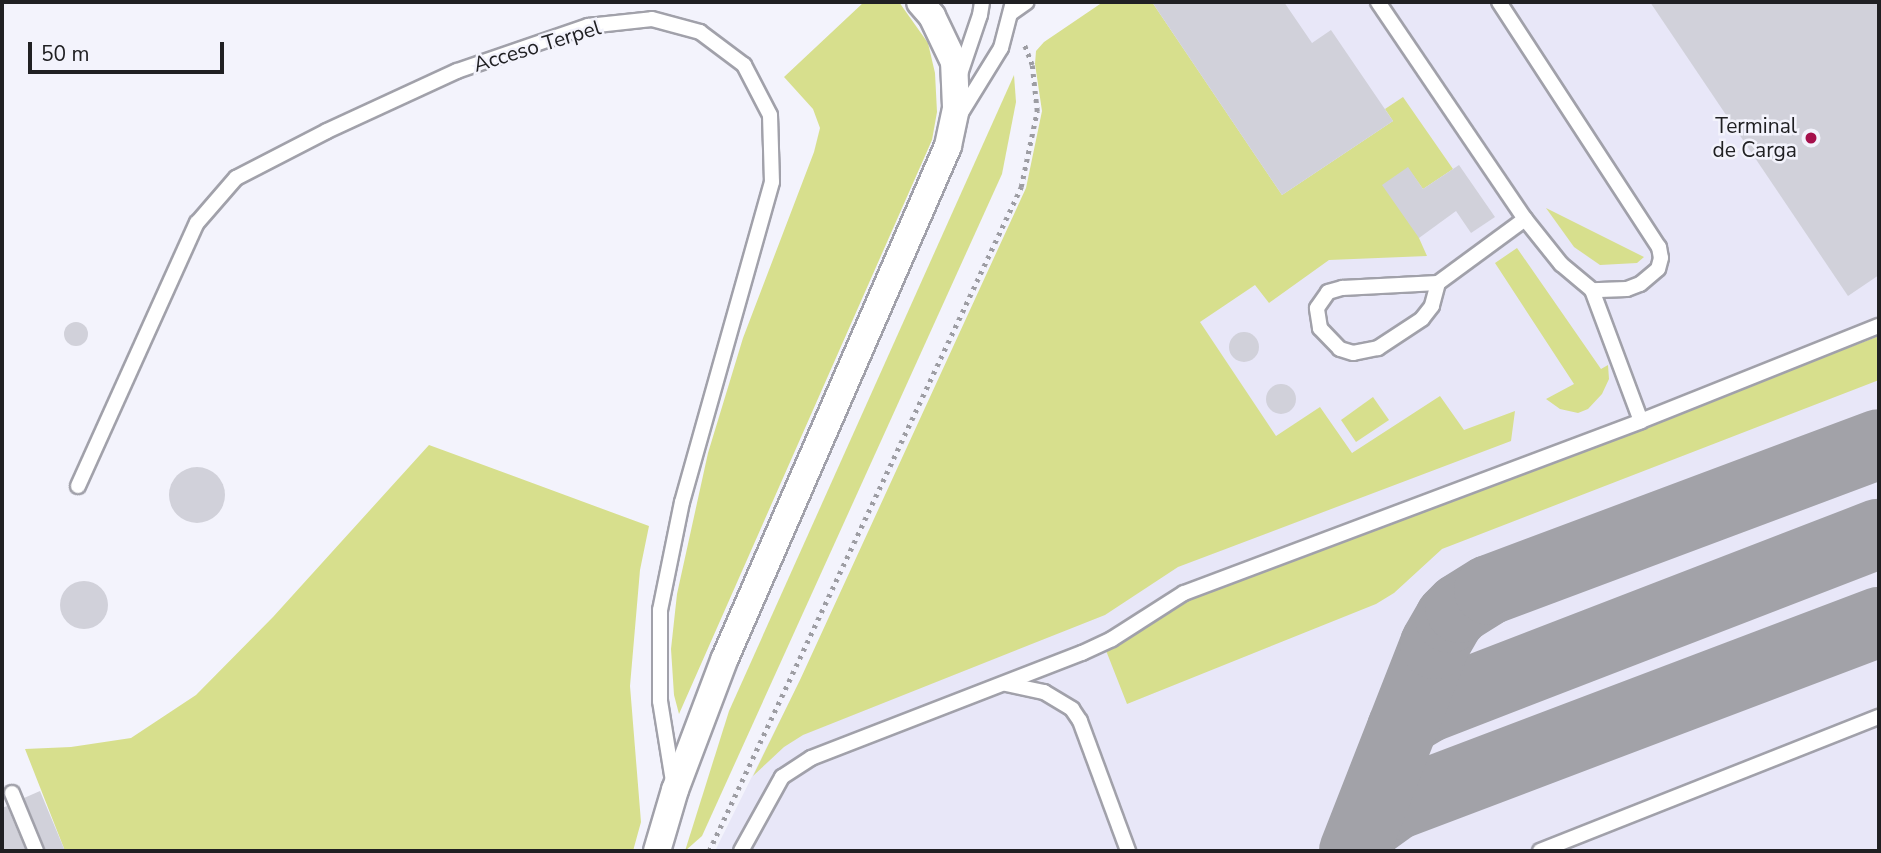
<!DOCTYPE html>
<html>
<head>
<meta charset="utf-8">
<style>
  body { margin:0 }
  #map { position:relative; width:1881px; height:853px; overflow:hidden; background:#f3f3fc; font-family:"Nunito Sans",sans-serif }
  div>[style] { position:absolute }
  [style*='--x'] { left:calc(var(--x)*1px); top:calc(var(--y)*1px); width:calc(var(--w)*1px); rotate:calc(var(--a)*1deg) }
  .built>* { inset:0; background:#e8e7f8 }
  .green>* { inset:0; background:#d7df8d }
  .taxiway>* { height:70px; margin:-35px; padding:0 35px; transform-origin:35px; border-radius:35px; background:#a2a2a8 }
  .building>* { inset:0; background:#d1d1da }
  .round { border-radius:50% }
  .path>* { height:4.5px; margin-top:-2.25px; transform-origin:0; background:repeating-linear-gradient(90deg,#9d9da3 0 3.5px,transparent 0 8.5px) }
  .roads { filter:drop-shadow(2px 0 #a1a1aa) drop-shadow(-2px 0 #a1a1aa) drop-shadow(0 2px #a1a1aa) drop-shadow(0 -2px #a1a1aa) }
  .lane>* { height:14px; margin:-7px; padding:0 7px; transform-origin:7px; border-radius:7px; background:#fff }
  .street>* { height:26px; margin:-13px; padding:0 13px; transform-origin:13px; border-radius:13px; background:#fff }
  .dots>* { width:19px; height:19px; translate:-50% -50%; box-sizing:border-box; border:4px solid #f3f3fc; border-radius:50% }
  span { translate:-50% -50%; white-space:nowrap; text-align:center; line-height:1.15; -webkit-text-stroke:5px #f3f3fc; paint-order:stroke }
  .street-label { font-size:21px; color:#202023 }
  .poi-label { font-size:21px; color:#202023 }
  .right { translate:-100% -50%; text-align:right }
  .frame { position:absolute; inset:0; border:4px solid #202023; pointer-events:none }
  .scale { position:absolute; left:28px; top:42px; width:196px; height:32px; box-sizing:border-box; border:4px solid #202023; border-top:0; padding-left:9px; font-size:21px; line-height:24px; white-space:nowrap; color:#202023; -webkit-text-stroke:5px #f3f3fc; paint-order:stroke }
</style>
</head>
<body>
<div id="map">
  <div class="built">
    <i style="clip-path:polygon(1152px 2px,1879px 2px,1879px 851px,715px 851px,800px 680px,1150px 283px,1221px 105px)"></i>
  </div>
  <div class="green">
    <i style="clip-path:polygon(864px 2px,899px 2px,928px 43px,935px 73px,937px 112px,932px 140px,679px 714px,674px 695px,671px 649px,677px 594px,708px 453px,743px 338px,814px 152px,820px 128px,813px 109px,784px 77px)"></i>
    <i style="clip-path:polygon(1103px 2px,1152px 2px,1282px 195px,1393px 121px,1385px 109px,1403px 97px,1453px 169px,1423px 189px,1408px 168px,1419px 238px,1427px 256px,1329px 260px,1269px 303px,1255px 285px,1200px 322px,1276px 436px,1320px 407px,1352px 453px,1440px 396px,1464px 430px,1515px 411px,1511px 441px,1178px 567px,1105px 615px,803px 735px,784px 747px,753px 776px,800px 680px,1026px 188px,1042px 111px,1035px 64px,1036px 51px,1044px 42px)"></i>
    <i style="clip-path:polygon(1014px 75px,1016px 102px,1002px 174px,702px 836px,685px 851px,729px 711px)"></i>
    <i style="clip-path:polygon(1546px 208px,1644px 257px,1637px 263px,1600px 265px,1574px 247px)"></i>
    <i style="clip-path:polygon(1517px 248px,1601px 369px,1608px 365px,1609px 379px,1602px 394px,1588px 409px,1578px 413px,1560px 409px,1546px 399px,1574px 384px,1495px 263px)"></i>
    <i style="clip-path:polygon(1879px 336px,1879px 380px,1442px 549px,1394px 593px,1376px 604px,1127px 704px,1105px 648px,1181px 602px)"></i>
    <i style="clip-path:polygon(1373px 397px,1389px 420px,1356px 442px,1341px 420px)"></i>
    <i style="clip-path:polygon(429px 445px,649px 526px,640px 570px,630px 686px,641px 822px,633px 851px,65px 851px,25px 749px,71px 747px,131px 738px,196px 695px,273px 617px)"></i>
  </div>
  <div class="taxiway">
    <i style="--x:1402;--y:728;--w:11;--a:-52"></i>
    <i style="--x:1409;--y:719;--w:21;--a:-31"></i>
    <i style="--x:1427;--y:708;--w:484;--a:-21.1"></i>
    <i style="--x:1364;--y:828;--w:39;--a:-36"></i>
    <i style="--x:1396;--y:805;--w:517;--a:-20.75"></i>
    <i style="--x:1354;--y:851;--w:222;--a:-68.6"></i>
    <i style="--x:1435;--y:644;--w:30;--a:-60"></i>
    <i style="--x:1450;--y:618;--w:14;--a:-45"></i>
    <i style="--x:1460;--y:608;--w:34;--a:-32"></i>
    <i style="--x:1489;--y:590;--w:416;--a:-20.5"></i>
  </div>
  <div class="building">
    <i style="clip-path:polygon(1152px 2px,1284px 2px,1312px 43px,1331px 30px,1393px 121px,1282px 195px)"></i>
    <i style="clip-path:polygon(1650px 2px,1879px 2px,1879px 275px,1848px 296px)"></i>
    <i style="clip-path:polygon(1459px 165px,1495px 217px,1471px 233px,1456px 211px,1419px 238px,1382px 185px,1408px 167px,1423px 189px)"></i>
    <i class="round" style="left:64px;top:322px;width:24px;height:24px"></i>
    <i class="round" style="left:1229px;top:332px;width:30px;height:30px"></i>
    <i class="round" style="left:1266px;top:384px;width:30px;height:30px"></i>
    <i class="round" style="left:169px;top:467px;width:56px;height:56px"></i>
    <i class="round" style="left:60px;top:581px;width:48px;height:48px"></i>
    <i style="clip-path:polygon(40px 791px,65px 851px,46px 851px,24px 798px)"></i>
    <i style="clip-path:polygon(7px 806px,26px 851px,2px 851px,2px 808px)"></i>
  </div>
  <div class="path">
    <i style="--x:709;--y:851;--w:734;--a:-64.83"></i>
    <i style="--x:1021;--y:187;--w:78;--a:-78.1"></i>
    <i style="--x:1037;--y:111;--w:46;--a:-96.2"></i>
    <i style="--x:1032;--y:65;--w:25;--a:-111"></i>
  </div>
  <div class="roads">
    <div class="lane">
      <i style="--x:1378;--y:2;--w:262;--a:55.9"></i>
      <i style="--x:1525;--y:219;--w:58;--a:51.3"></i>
      <i style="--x:1561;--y:264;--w:40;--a:40"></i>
      <i style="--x:1592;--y:290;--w:140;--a:69.5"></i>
      <i style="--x:1499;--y:2;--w:293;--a:56.9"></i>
      <i style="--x:1659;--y:247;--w:11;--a:80"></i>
      <i style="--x:1661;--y:258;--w:11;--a:105"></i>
      <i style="--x:1658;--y:269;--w:23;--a:140"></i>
      <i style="--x:1640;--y:284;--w:14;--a:159"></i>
      <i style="--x:1627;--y:289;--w:35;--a:178"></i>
      <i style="--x:1011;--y:13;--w:19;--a:-35"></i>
      <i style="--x:960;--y:74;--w:62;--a:-71.3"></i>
      <i style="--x:980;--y:15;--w:13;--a:-81"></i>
      <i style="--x:959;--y:116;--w:80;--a:-58.3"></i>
      <i style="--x:1001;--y:48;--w:48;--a:-75.4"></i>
      <i style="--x:1438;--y:283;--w:24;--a:105"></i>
      <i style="--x:1432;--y:306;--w:16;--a:128"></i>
      <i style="--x:1422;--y:319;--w:53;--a:146.6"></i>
      <i style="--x:1378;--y:348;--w:25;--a:169"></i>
      <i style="--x:1353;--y:353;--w:14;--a:-163"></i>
      <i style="--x:1340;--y:349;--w:29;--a:-134"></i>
      <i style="--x:1320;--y:328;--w:20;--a:-99"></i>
      <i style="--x:1317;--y:308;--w:19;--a:-55"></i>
      <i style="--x:1328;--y:292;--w:15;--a:-16"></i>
      <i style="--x:1342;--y:288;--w:96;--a:-3"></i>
      <i style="--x:1438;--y:283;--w:108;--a:-36.3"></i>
      <i style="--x:78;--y:486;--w:289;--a:-65.7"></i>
      <i style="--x:197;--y:223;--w:60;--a:-49.1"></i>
      <i style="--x:236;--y:178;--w:102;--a:-27.3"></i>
      <i style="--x:327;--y:131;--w:143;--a:-24.8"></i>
      <i style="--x:457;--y:71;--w:139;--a:-19"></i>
      <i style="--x:588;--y:26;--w:64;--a:-6.2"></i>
      <i style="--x:652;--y:19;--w:50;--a:15.2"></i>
      <i style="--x:700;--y:32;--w:55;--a:36.9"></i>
      <i style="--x:744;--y:65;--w:56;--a:62.5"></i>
      <i style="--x:770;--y:115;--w:67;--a:88.3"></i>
      <i style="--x:772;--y:182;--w:332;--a:105.7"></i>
      <i style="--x:682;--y:502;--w:110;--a:101.5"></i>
      <i style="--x:660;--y:610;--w:91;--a:90"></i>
      <i style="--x:660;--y:701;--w:81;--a:80.8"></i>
      <i style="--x:1006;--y:684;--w:39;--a:12"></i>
      <i style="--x:1044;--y:692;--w:33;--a:31"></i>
      <i style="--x:1072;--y:709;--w:14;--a:56"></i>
      <i style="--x:1080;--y:721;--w:139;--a:69.7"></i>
      <i style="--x:12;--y:793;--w:63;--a:67.5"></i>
      <i style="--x:741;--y:851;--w:85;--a:-61"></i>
      <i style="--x:782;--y:777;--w:35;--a:-33"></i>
      <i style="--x:811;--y:758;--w:291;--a:-21.2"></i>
      <i style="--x:1082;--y:653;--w:33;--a:-25"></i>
      <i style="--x:1112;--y:639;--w:85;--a:-32.6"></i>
      <i style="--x:1184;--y:593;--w:488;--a:-20.6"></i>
      <i style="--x:1641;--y:421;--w:256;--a:-21.8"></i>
      <i style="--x:1540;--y:851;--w:365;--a:-21.6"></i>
    </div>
    <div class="street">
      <i style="--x:657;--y:851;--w:64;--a:-73.6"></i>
      <i style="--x:675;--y:790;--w:141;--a:-69.3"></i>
      <i style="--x:725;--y:658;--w:558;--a:-66.46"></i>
      <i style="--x:948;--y:146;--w:40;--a:-78"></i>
      <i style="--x:956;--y:107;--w:45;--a:-92.5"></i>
      <i style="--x:954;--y:62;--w:51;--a:-115.6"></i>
      <i style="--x:932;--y:16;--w:18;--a:-131"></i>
    </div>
  </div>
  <div class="dots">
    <i style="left:1811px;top:138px;background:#a5104c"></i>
  </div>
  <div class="street-label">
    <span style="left:537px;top:46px;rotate:-17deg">Acceso Terpel</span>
  </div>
  <div class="poi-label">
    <span class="right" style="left:1797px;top:138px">Terminal<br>de Carga</span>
  </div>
  <div class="frame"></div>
  <div class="scale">50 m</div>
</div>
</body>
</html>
